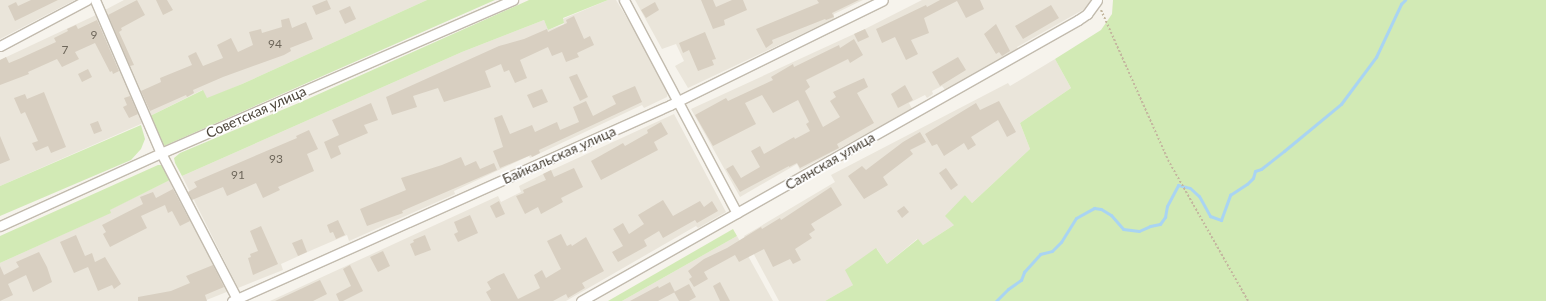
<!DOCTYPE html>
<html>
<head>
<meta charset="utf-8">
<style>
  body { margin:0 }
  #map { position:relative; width:1546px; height:301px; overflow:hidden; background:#f6f3ec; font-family:Lato,sans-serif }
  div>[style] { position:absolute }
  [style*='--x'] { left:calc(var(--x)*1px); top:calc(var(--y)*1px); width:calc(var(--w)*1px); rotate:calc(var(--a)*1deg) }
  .residential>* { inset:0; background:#eae5da }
  .green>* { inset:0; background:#d2eab5 }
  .stream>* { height:3px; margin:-1.5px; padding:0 1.5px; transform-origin:1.5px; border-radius:1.5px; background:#a9d4f2 }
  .building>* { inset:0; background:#d8cfc1 }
  .path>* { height:2px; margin-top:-1px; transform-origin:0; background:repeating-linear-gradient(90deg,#c4b79f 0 2px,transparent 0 4px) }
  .roads { filter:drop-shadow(1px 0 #c2bbae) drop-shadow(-1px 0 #c2bbae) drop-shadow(0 1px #c2bbae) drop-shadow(0 -1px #c2bbae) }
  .minor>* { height:9px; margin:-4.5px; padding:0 4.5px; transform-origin:4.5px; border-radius:4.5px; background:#fff }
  span { translate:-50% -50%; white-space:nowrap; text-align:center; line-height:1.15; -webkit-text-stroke:3.5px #fff; paint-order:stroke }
  .number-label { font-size:12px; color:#6e675b }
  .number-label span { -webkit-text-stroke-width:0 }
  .street-label { font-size:14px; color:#4b4439 }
</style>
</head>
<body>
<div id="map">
  <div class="residential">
    <i style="clip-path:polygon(0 0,75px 0,0 39px)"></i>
    <i style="clip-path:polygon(124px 0,427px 0,242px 84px,207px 99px,202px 90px,150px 116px,103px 11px)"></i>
    <i style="clip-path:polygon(608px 0,616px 0,644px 46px,668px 91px,667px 97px,644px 108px,642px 105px,530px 158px,529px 156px,454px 191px,455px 194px,349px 241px,347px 235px,312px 250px,281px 264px,283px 270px,238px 288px,182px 176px,462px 52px,544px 20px,548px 30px,564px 24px,563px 19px)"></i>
    <i style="clip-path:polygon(635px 0,863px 0,834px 14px,834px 19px,688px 88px,675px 66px,684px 61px,676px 44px,662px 49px)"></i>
    <i style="clip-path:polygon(922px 0,1095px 0,1095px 3px,1017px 47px,1019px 50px,946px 91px,942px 86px,932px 91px,933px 94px,927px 98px,925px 95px,909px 103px,912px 109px,800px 170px,797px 164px,740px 197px,691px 109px,865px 29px)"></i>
    <i style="clip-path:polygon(96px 15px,143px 123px,0 186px,0 60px)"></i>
    <i style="clip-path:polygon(1055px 59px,1071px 88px,1020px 123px,1030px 149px,972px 203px,965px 195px,954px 225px,923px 245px,917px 239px,887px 264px,877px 249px,853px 285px,825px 301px,779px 301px,744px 236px,835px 182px,831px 175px,1008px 83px,1010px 86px)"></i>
    <i style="clip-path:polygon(674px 114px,726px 212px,698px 228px,696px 226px,566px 301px,270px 301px,498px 196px,501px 202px,521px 192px,519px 186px,543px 174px)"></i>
    <i style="clip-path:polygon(172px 179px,229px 291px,204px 301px,0 301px,0 263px,110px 213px,109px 210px)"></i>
    <i style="clip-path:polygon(737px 236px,773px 301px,622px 301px)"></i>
  </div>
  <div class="green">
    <i style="clip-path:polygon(427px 0,495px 0,164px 146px,150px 116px,203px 90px,207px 98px,242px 84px)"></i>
    <i style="clip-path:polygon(529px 0,608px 0,563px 18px,564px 23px,548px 30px,544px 20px,462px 52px,182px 176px,175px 163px,174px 158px,180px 153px,301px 102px)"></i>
    <i style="clip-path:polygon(1113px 0,1546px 0,1546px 301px,825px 301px,853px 285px,845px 270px,876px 248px,887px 264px,918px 239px,923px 245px,954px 225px,945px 216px,965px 195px,972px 203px,1030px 149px,1020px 123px,1071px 88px,1055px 59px,1101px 30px,1112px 14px)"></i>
    <i style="clip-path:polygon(141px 125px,145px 139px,141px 149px,131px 160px,0 216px,0 186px)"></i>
    <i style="clip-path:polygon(158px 165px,163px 165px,172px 179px,110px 210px,111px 213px,0 263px,0 236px)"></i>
    <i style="clip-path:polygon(733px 229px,737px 236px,622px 301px,608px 301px)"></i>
  </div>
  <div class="stream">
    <i style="--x:996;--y:301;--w:17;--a:-45"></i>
    <i style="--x:1008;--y:289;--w:16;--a:-35"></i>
    <i style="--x:1021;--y:280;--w:9;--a:-69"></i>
    <i style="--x:1024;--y:272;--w:24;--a:-48"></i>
    <i style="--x:1040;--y:254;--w:12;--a:-14"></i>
    <i style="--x:1052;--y:251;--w:13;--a:-45"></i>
    <i style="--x:1061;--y:242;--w:28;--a:-58"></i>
    <i style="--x:1076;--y:218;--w:21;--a:-29"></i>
    <i style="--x:1094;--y:208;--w:7;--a:8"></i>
    <i style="--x:1101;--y:209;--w:12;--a:31"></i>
    <i style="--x:1111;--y:215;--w:18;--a:49"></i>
    <i style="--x:1123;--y:229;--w:16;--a:7"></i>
    <i style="--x:1139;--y:231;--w:12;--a:-24"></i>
    <i style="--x:1150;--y:226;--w:10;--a:-11"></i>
    <i style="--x:1160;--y:224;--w:9;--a:-54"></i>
    <i style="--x:1165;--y:217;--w:11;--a:-80"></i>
    <i style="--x:1167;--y:206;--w:24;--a:-62"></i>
    <i style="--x:1178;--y:185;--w:12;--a:14"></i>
    <i style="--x:1190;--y:188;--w:12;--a:42"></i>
    <i style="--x:1199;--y:196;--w:23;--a:61"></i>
    <i style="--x:1210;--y:216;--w:12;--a:20"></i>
    <i style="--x:1221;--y:220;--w:27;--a:-70"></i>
    <i style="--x:1230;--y:195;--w:20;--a:-33"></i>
    <i style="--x:1247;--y:184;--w:8;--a:-45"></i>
    <i style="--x:1253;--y:178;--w:7;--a:-74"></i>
    <i style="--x:1255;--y:171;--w:6;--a:-18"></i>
    <i style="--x:1261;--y:169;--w:29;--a:-38"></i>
    <i style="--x:1284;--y:151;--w:74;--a:-39.5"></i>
    <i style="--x:1341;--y:104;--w:59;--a:-53.3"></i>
    <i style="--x:1376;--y:57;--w:59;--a:-64.7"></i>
    <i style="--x:1401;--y:4;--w:6;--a:-45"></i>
  </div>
  <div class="building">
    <i style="clip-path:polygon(31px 0,58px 0,15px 21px,8px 6px,16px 2px,18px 6px)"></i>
    <i style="clip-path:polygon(137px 0,145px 15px,121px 28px,122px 30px,119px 32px,134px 65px,130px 66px,108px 15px)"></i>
    <i style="clip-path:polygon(156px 0,167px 0,173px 10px,163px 15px)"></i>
    <i style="clip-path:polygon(327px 0,331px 9px,316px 15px,312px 6px)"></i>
    <i style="clip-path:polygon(701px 0,713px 0,716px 7px,732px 0,743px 0,747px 10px,724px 20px,725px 25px,713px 29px)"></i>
    <i style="clip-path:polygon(817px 0,859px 0,832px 13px,834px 17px,826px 20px,825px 19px,772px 40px,773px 43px,766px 48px,756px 29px,819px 3px)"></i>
    <i style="clip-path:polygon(940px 0,980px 0,984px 9px,966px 18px,957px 1px,924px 18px,929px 33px,911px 40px,918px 54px,906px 60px,895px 37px,882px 43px,876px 29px,926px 5px,927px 7px)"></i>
    <i style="clip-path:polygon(655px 2px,659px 10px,646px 18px,641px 10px)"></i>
    <i style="clip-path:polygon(1051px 5px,1059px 18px,1023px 39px,1015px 26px)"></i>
    <i style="clip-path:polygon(350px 6px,356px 19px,345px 24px,339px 11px)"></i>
    <i style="clip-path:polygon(574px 16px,584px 39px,590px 36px,594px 45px,577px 53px,579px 57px,566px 62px,562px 52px,552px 56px,548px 47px,520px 60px,527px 78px,515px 83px,509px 70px,504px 72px,501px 64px,485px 71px,491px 87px,444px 102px,438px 88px,413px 96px,417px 107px,392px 115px,386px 97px,499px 46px,524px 39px,547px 29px,548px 32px,567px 23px,566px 20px)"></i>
    <i style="clip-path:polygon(289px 18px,292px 28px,306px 22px,313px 39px,290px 48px,291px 51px,284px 55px,223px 77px,193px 90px,194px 93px,187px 97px,186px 95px,150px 111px,141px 91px,161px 82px,160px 78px,192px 65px,188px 56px,196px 52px,203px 66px,223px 58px,217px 45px,231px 38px,238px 52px,253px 45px,249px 32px,261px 29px,262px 33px,282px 27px,281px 20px)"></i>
    <i style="clip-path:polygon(97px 20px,119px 71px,113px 74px,112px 71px,110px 72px,95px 43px,75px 52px,79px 59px,62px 67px,57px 59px,28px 72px,29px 74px,0 85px,0 60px,6px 57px,9px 63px,21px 58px,56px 42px,54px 38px,68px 31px,67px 29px,76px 25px,78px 29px)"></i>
    <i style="clip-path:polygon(996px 24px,1010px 51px,1002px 56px,999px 52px,996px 54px,984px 34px)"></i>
    <i style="clip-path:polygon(865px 29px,869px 37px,858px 42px,854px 34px)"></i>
    <i style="clip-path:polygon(705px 32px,716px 59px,712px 60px,714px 65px,698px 71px,689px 50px,683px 53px,679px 43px)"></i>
    <i style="clip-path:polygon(854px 39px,863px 55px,850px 63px,848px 59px,806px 80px,810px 87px,805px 91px,823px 127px,840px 117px,830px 101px,836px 97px,833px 92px,864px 78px,868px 87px,857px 93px,874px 123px,837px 144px,839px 148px,800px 168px,797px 163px,789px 167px,789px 166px,740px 192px,726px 169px,733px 165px,741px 178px,760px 167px,751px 151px,760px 146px,764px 154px,794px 137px,795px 139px,810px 131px,806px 124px,809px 122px,798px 100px,773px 113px,762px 95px,745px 103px,756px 124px,713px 146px,695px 115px,726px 98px,728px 101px,773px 80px,771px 77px,793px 64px,794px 67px,839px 45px,840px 48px)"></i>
    <i style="clip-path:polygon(958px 57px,966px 70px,940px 86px,932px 72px)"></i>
    <i style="clip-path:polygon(88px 69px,92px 77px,82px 82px,78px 74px)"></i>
    <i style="clip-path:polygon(577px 74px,588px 97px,580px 101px,569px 77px)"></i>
    <i style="clip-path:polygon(905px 85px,913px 100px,898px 108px,891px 94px)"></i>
    <i style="clip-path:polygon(635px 86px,642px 102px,539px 150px,540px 153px,532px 157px,531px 155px,500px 168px,493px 151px,503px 147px,494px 118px,502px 115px,510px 134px,532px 125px,535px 132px,557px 122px,560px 130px,579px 122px,573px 107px,586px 101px,593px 116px,616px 104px,612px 96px)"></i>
    <i style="clip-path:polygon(542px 89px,548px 102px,533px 108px,527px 95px)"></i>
    <i style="clip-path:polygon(44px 92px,66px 147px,51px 153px,48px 146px,36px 151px,32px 143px,38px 141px,25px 112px,21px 114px,14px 98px,25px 94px,27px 99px)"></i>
    <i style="clip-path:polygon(130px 96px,138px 114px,129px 118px,123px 107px,127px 105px,124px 98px)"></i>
    <i style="clip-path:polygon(999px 101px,1016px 132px,1007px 137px,998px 120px,971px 137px,976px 145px,968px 150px,964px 143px,944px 156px,937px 144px,932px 146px,925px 134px,976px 103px,980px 110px)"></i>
    <i style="clip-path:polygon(371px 103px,378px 120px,364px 125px,368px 133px,338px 146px,341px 154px,331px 159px,324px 142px,339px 135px,332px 120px)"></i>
    <i style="clip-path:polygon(98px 121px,102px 131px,94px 134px,90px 124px)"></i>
    <i style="clip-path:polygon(661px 122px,668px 134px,654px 142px,658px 150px,601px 180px,591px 161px,623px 143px,625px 146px,648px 133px,647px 130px)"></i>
    <i style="clip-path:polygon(309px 130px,318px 149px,307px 154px,314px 171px,278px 187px,280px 190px,263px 198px,256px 183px,227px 196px,223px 187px,192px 200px,188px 192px,197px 187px,194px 182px,297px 138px,296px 136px)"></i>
    <i style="clip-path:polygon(920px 132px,926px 142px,910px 150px,913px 154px,883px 177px,888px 185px,864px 199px,848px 176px,862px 166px,866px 170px,903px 142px)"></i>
    <i style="clip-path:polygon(0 136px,10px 160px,0 164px)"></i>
    <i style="clip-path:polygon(461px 157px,465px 166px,476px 161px,480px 169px,494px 163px,497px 170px,402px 211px,403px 213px,367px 226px,360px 209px,406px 190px,401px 178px,442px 165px)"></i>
    <i style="clip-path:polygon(574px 168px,583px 187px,561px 198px,563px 202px,541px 214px,538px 207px,525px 214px,516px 196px,524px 193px,523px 190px,546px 180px,543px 174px,551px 170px,554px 177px)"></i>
    <i style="clip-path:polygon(946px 168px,958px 185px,951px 190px,939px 173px)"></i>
    <i style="clip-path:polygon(831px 187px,842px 205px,811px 224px,815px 230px,809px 234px,812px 238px,795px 249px,801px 260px,793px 264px,790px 259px,773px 267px,764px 249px,739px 262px,735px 255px,704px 272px,708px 279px,694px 287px,689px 279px,692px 277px,688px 271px,704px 259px,727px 248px,761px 227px,762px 229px,780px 218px,781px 220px)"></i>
    <i style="clip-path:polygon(173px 189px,190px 221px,180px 226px,172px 211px,168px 213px,165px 205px,141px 216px,147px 228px,110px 247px,103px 234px,106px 232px,102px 225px,143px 204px,140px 197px,153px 192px,156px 198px)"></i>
    <i style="clip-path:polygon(663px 200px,673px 216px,700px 201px,704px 207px,712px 201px,718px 211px,697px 223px,695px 220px,663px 238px,659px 231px,644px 240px,647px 246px,618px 262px,612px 252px,623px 246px,613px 229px,623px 223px,629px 234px,644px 224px,638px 215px)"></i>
    <i style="clip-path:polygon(499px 201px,505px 214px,496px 218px,490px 206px)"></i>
    <i style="clip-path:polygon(904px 206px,909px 212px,902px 218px,897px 211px)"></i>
    <i style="clip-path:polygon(470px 215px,478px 233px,458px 242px,454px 234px,458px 232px,454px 222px)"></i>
    <i style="clip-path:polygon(338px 220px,345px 235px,336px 239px,333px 232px,330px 233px,327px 225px)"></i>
    <i style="clip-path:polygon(261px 226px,278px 264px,253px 275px,248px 258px,251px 257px,250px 254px,258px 251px,250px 231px)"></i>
    <i style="clip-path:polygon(561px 234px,567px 246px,571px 244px,572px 246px,586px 237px,604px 271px,582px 283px,585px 288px,568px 298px,566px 294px,553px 301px,491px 301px,486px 292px,491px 289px,487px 282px,497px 276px,504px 273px,518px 299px,540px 288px,534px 275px,542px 270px,546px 278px,561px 269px,547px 241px)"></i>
    <i style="clip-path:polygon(76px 235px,85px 256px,92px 253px,95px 262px,105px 257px,121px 284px,114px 289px,112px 285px,98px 291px,88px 267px,74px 273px,60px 242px)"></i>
    <i style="clip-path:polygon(425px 235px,431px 250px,415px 256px,410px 244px,414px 242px,413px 240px)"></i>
    <i style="clip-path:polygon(302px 239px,307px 252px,298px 256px,292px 243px)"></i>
    <i style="clip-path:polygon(383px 251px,390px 266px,378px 272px,370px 257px)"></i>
    <i style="clip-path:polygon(39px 252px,47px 267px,52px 282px,33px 292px,26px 275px,8px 284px,13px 295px,0 301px,0 266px,4px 275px,19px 267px,16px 262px)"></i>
    <i style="clip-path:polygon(213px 265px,224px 287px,205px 295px,207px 301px,138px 301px,138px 297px,171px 291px,190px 283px,186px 276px)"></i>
    <i style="clip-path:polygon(350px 265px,363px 291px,343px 301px,339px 301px,336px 294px,351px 286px,343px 269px)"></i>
    <i style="clip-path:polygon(320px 280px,327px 294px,313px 301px,275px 301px)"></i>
    <i style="clip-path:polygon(670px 282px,675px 292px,658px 301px,630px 301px,658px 286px,659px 288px)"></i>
    <i style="clip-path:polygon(720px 282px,730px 301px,720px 301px,713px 286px)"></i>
    <i style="clip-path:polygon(689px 284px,696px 297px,689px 301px,679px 301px,674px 292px)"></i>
  </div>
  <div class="path">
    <i style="--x:1101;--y:10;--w:164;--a:65.9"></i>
    <i style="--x:1168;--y:160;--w:162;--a:60.4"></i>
  </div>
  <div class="roads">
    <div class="minor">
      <i style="--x:95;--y:0;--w:167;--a:66.7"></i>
      <i style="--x:161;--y:153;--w:167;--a:62.5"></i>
      <i style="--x:624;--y:0;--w:241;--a:62.1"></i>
      <i style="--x:0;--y:46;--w:98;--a:-27.9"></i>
      <i style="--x:0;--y:226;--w:177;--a:-24.4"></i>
      <i style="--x:161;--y:153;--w:384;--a:-23.5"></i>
      <i style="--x:232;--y:301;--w:480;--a:-24.1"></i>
      <i style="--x:670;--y:105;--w:237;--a:-26.2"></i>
      <i style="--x:581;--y:301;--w:571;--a:-29.48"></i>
      <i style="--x:1078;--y:20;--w:11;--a:-34"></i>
      <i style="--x:1087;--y:14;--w:17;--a:-54"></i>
    </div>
  </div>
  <div class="number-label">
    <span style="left:94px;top:35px">9</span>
    <span style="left:275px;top:44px">94</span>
    <span style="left:65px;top:50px">7</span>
    <span style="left:276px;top:159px">93</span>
    <span style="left:238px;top:175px">91</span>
  </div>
  <div class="street-label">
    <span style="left:256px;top:112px;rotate:-24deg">Советская улица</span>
    <span style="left:559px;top:155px;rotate:-24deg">Байкальская улица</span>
    <span style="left:830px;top:161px;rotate:-30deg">Саянская улица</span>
  </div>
</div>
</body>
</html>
